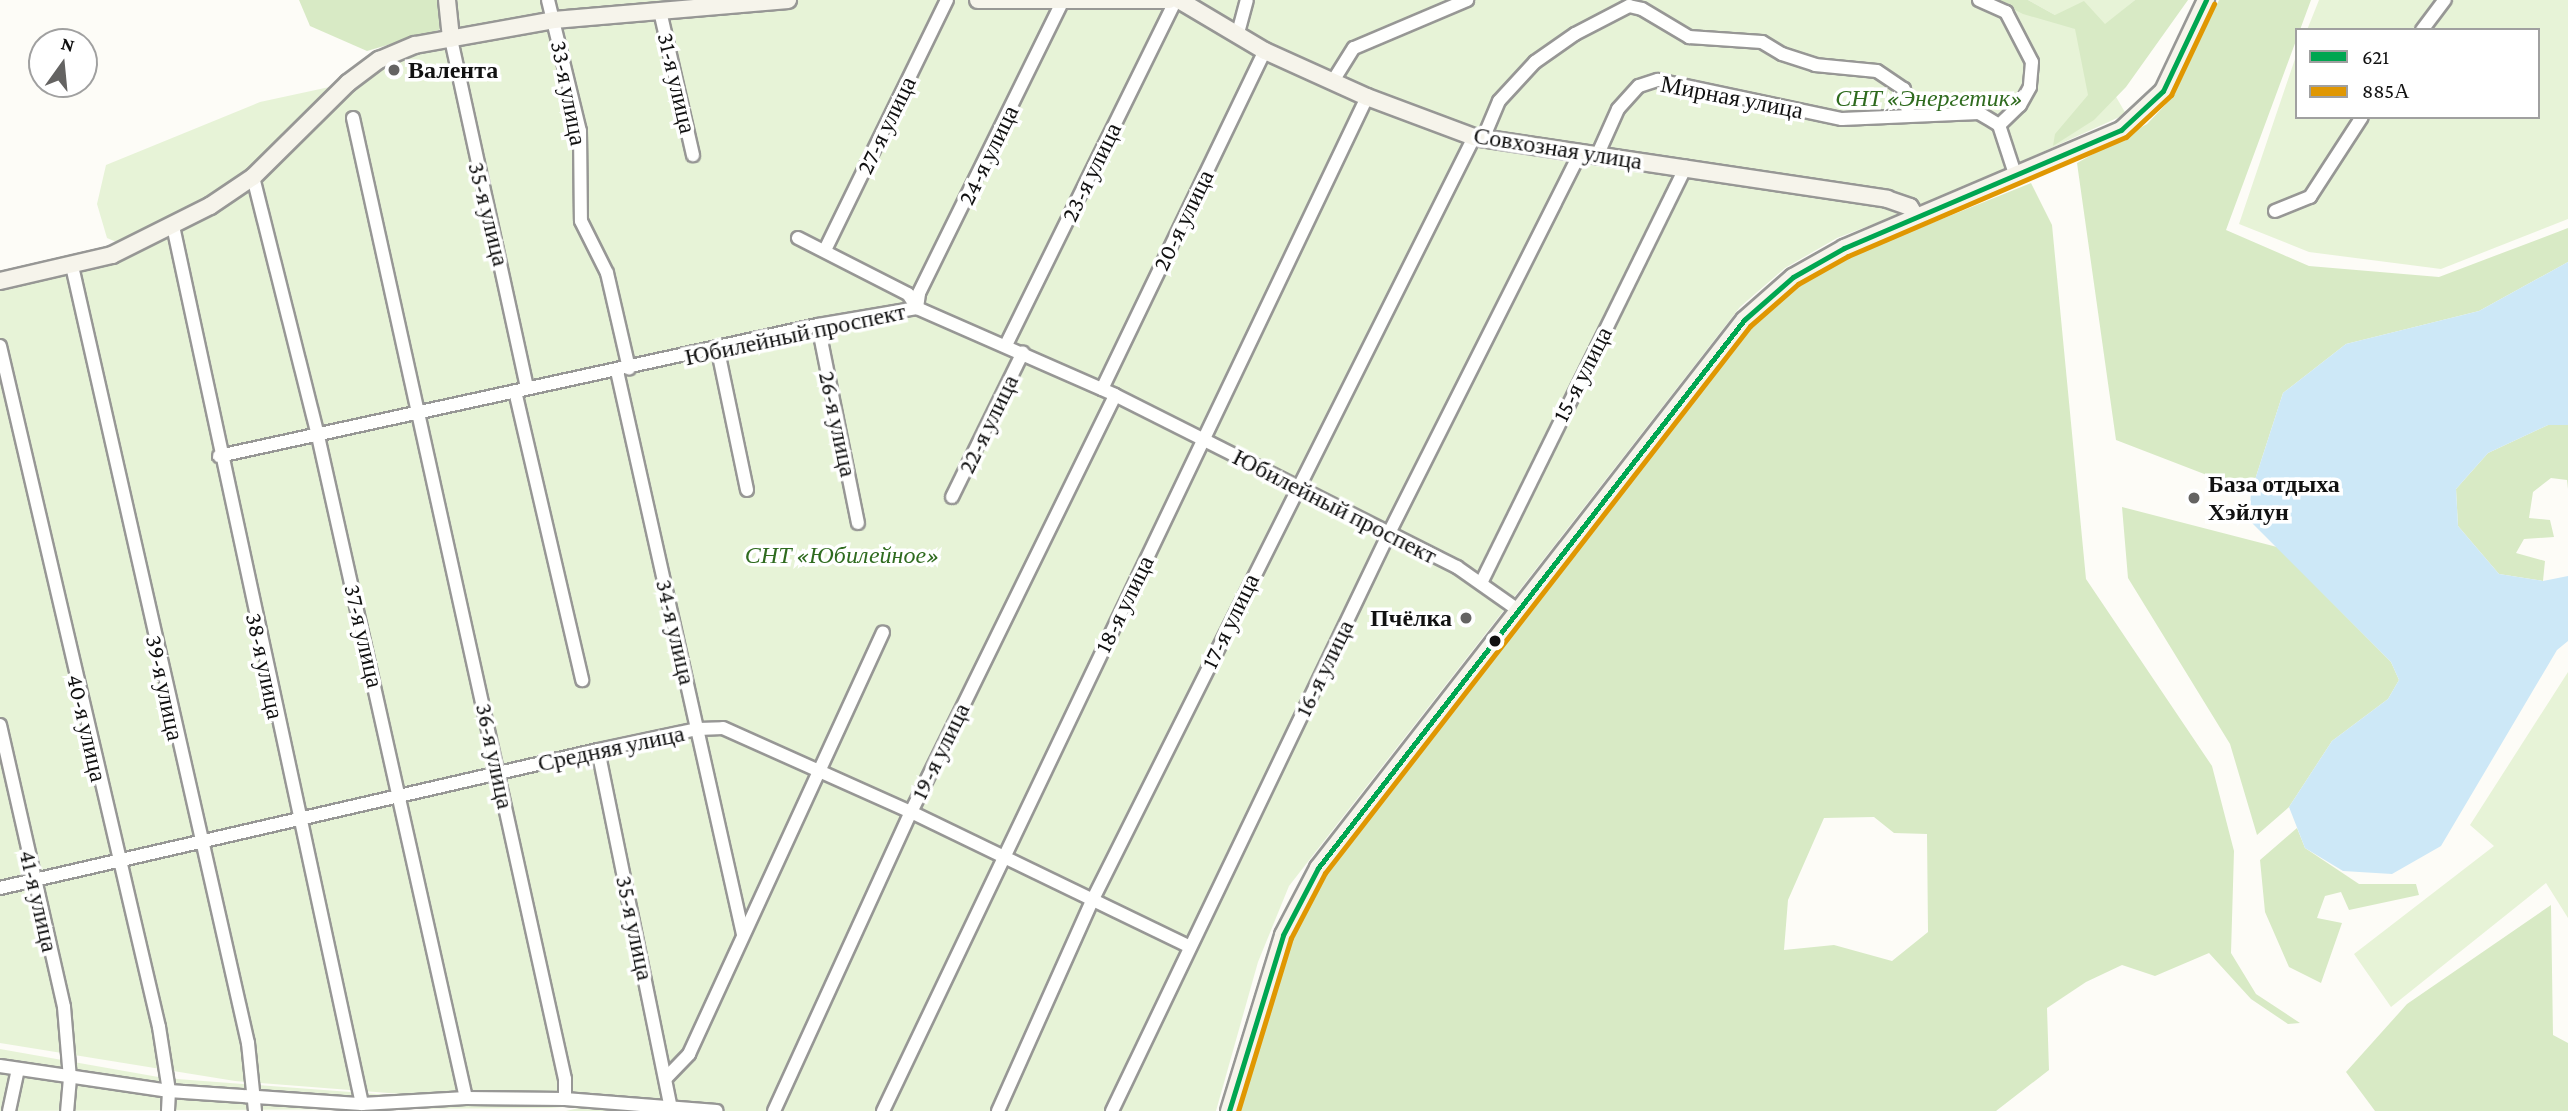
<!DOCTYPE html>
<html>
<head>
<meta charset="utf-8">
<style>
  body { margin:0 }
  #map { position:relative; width:2568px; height:1111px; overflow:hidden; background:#fdfcf7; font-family:"Crimson Pro",serif }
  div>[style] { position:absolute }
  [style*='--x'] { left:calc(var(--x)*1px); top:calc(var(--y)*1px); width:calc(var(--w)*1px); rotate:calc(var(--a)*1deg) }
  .green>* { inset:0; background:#e7f3d7 }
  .forest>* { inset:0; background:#d8eac5 }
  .water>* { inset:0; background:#cde8f7 }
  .roads { filter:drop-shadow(2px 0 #979795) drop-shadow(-2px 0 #979795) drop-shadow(0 2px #979795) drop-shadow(0 -2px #979795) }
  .street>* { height:12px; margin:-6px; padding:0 6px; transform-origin:6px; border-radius:6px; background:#fffffe }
  .secondary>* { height:16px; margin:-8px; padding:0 8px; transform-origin:8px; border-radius:8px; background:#f6f4eb }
  .bus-1>* { height:5px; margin:-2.5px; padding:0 2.5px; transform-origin:2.5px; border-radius:2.5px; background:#00a651 }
  .bus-2>* { height:5px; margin:-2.5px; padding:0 2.5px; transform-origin:2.5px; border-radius:2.5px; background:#e09702 }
  .dots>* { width:19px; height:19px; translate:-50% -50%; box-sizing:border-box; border:4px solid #fff; border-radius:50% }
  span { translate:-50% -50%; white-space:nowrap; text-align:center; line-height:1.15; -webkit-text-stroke:7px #fff; paint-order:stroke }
  .poi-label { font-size:24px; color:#111; font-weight:700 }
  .left { translate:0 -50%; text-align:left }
  .right { translate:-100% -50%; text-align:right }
  .street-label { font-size:24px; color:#111 }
  .park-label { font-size:24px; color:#2f6b1f; font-style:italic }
  .legend { position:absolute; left:2295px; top:28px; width:245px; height:91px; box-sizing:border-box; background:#fff; border:2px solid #a0a0a0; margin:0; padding:9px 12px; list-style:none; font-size:21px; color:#111 }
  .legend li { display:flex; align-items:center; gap:14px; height:35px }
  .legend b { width:35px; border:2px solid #a0a0a0 }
  .north { position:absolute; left:28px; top:28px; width:70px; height:70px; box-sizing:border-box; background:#fff; border:2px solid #a0a0a0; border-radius:50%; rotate:15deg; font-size:19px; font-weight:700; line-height:28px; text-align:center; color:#111 }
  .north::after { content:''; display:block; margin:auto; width:24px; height:32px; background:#646362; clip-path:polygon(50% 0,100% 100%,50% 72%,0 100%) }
</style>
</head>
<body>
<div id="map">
  <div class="green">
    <i style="clip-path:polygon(447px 0,1997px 0,2075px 26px,2126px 114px,1944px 197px,1837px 238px,1785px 268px,1740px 307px,1289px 886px,1258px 962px,1216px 1111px,566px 1111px,579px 1108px,235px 1081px,0 1043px,0 276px,121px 244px,107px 238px,97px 204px,106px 165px,260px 102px,348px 83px,379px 60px,451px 39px)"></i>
    <i style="clip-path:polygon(2028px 0,2135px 0,2105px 25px,2055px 15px)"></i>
    <i style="clip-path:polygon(2319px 0,2568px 0,2568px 219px,2441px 269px,2309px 252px,2239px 224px,2297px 53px,2297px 117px,2538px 117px,2538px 30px,2307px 30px)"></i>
    <i style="clip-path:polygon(2568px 672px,2568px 918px,2546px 883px,2391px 1007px,2354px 954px,2494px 846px,2470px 825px)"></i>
    <i style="clip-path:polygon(0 1049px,164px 1078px,564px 1108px,0 1111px)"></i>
  </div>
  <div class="forest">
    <i style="clip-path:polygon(299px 0,441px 0,445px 21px,439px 30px,367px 51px,310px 26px)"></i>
    <i style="clip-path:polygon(1995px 0,2028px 0,2055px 15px,2084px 1px,2105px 24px,2135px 0,2188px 0,2126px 87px,2094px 120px,2053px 146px,2055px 134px,2088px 95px,2075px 29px,2023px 14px)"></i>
    <i style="clip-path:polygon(2219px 0,2311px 0,2226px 230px,2309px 266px,2439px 277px,2568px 228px,2568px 262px,2479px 311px,2346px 344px,2283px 393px,2251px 492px,2116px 440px,2077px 163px,2147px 124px,2173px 97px)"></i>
    <i style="clip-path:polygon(evenodd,2031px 183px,2052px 225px,2086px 579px,2212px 766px,2234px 851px,2231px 953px,2256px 994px,2300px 1023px,2288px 1024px,2251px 999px,2209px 953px,2155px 976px,2122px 965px,2086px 982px,2047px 1008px,2049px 1070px,1996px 1111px,1240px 1111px,1293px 939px,1327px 874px,1754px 325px,1798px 287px,1848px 257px,2031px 183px,1874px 817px,1894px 833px,1927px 834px,1928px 932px,1892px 961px,1834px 945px,1784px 950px,1788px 900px,1824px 818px,1874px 817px)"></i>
    <i style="clip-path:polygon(2548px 425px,2568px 425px,2568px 489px,2567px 480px,2551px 478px,2533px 492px,2529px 518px,2550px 520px,2554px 537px,2524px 539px,2516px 553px,2545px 561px,2543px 581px,2499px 574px,2458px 526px,2456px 489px,2488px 453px)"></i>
    <i style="clip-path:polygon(2122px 507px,2277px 547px,2391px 662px,2399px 680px,2388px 699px,2332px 741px,2289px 807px,2257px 835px,2230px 744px,2128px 578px)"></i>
    <i style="clip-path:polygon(2297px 828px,2305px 848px,2359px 884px,2416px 884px,2419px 895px,2349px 910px,2341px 892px,2325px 896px,2317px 918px,2342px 923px,2321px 983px,2289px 967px,2265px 912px,2260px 860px)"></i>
    <i style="clip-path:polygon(2551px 905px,2553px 1035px,2568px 1043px,2568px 1111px,2375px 1111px,2346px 1072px,2407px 1004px)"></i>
  </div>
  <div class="water">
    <i style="clip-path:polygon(2568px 262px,2568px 425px,2548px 425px,2488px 453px,2456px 489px,2458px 526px,2499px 574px,2543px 581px,2568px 576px,2568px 641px,2557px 650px,2441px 846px,2392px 874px,2343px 871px,2305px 848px,2289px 807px,2332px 741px,2388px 699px,2399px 680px,2391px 662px,2249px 520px,2251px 492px,2283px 393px,2346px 344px,2479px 311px)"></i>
  </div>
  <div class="roads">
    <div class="street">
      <i style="--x:548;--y:0;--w:135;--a:76.3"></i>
      <i style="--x:580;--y:131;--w:90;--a:89.4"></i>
      <i style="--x:581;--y:221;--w:58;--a:63.4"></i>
      <i style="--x:607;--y:273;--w:98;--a:77"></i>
      <i style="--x:1979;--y:0;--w:30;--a:24"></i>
      <i style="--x:2006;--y:12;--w:56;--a:62.5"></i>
      <i style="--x:2032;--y:62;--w:25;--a:95"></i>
      <i style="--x:2030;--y:87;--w:21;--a:119"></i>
      <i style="--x:2020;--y:105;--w:29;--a:136"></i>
      <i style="--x:660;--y:11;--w:148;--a:77.1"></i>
      <i style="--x:2422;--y:30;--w:38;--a:-53"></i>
      <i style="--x:1238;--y:33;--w:34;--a:-75"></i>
      <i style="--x:451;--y:39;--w:357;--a:77.7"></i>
      <i style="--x:1333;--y:81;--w:39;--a:-58"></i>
      <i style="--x:1354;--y:48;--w:123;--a:-23"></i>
      <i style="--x:353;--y:118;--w:984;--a:77.56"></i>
      <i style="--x:565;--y:1079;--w:20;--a:90"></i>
      <i style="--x:1483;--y:139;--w:41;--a:-67.2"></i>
      <i style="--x:1499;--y:101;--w:53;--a:-47.3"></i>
      <i style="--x:1535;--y:62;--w:49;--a:-35"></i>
      <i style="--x:1575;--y:34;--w:61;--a:-27.4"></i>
      <i style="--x:1629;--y:6;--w:13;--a:13"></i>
      <i style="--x:1642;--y:9;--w:55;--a:30.8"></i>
      <i style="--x:1689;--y:37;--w:73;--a:3.9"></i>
      <i style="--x:1762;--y:42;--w:23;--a:31"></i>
      <i style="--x:1782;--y:54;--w:35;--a:18"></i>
      <i style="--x:1815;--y:65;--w:62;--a:5.5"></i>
      <i style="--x:1877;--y:71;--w:32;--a:34"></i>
      <i style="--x:1904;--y:89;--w:27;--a:80"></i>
      <i style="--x:1597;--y:156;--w:51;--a:-65.9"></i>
      <i style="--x:1618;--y:109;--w:31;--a:-48"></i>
      <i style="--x:1639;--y:86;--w:20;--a:-18"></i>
      <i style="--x:1658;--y:80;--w:188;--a:12"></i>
      <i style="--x:1842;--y:119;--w:137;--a:-2.5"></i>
      <i style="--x:1979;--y:113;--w:23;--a:31"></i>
      <i style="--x:1999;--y:125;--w:52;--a:71.9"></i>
      <i style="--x:253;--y:177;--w:267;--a:75.9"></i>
      <i style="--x:318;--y:436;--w:678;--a:77.4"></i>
      <i style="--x:2275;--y:211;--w:38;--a:-22"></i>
      <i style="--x:2310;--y:197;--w:95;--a:-57"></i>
      <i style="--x:173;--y:226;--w:898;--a:77.85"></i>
      <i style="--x:798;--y:238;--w:123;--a:27"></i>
      <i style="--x:908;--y:294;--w:17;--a:57"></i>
      <i style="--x:825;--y:250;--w:278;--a:-64"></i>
      <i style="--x:72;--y:266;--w:797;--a:77.24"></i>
      <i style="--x:248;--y:1043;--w:68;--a:84.1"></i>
      <i style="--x:917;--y:308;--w:15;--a:-82"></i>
      <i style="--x:919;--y:293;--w:323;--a:-63.8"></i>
      <i style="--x:818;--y:325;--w:202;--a:78.6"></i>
      <i style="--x:1006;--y:345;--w:385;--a:-63.8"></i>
      <i style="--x:0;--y:346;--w:699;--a:76.86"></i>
      <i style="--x:159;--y:1027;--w:65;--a:81.1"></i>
      <i style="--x:169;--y:1091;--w:20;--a:93"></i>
      <i style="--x:718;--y:351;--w:142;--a:78.2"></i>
      <i style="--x:617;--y:371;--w:577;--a:77.39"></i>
      <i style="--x:1102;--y:389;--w:375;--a:-64.3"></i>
      <i style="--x:515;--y:391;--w:297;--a:76.9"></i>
      <i style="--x:219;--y:456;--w:613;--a:-12.34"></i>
      <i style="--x:818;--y:325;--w:100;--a:-9.7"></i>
      <i style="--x:917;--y:308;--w:216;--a:23.7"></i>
      <i style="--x:1115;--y:395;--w:383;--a:26.7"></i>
      <i style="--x:1457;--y:567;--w:75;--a:35.2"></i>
      <i style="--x:952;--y:497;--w:161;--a:-63.9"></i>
      <i style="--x:1481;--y:583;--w:464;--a:-63.8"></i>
      <i style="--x:0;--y:725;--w:289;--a:77.2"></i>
      <i style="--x:64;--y:1007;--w:71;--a:85.2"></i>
      <i style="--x:70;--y:1078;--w:33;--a:95"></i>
      <i style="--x:598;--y:750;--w:362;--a:78.5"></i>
      <i style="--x:0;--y:888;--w:614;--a:-12.99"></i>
      <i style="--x:598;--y:750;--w:102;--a:-11.9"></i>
      <i style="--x:698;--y:729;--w:25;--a:-2"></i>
      <i style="--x:723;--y:728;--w:206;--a:24.1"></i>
      <i style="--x:911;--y:812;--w:308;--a:25.8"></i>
      <i style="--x:0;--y:1066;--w:171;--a:8.4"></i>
      <i style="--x:169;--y:1091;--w:193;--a:3.9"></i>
      <i style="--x:362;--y:1104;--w:104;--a:-3.3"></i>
      <i style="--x:466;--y:1098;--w:99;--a:0.6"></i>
      <i style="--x:565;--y:1099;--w:152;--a:4.5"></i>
      <i style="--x:667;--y:1077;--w:32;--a:-46"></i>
      <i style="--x:689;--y:1054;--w:464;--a:-65.3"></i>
      <i style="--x:9;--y:1111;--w:43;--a:-77.9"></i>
      <i style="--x:774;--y:1111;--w:329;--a:-65.4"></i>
      <i style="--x:911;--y:812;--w:464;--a:-63.9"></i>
      <i style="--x:883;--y:1111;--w:1124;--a:-64.48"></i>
      <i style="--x:998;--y:1111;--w:232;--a:-65.9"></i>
      <i style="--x:1093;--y:899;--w:852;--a:-63.43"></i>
      <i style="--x:1112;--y:1111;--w:641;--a:-64.39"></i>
      <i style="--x:1389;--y:533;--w:425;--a:-63.3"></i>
    </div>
    <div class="secondary">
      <i style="--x:447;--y:0;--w:39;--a:84"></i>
      <i style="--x:978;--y:0;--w:191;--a:0"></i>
      <i style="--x:1179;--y:0;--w:100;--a:30.7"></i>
      <i style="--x:1265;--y:51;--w:112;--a:24.3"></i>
      <i style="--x:1367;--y:97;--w:114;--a:20.5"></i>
      <i style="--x:1474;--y:137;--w:418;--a:8.5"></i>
      <i style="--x:1887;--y:199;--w:24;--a:19"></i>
      <i style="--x:1910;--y:207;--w:12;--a:59"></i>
      <i style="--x:0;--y:281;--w:115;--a:-13.1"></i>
      <i style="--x:112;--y:255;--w:110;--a:-26.6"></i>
      <i style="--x:210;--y:206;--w:52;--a:-34"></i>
      <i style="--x:253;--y:177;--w:134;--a:-44.7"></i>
      <i style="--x:348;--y:83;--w:39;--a:-37"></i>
      <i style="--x:379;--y:60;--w:39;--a:-23"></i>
      <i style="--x:415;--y:45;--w:141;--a:-10.2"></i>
      <i style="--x:554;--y:20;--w:235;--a:-4.9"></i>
      <i style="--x:1229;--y:1111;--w:184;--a:-72.9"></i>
      <i style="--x:1283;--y:935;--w:76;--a:-62.4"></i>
      <i style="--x:1318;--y:868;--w:694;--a:-52.14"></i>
      <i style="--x:1744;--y:320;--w:65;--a:-41.3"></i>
      <i style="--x:1793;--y:277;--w:59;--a:-29.6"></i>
      <i style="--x:1844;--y:248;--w:301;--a:-23.1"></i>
      <i style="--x:2121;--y:130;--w:57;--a:-42.9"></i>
      <i style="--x:2163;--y:91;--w:101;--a:-64.7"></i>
    </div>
  </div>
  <div class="bus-1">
    <i style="--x:1229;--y:1111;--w:184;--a:-72.9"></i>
    <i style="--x:1283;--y:935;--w:76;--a:-62.4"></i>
    <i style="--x:1318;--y:868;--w:694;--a:-52.14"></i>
    <i style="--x:1744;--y:320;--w:65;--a:-41.3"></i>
    <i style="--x:1793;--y:277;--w:59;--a:-29.6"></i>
    <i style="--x:1844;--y:248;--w:301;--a:-23.1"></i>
    <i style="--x:2121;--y:130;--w:57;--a:-42.9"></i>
    <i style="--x:2163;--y:91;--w:101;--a:-64.7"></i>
  </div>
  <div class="bus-2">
    <i style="--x:1238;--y:1111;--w:181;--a:-73"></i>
    <i style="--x:1291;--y:938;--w:73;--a:-62.4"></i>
    <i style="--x:1325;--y:873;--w:693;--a:-52.15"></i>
    <i style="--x:1750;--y:326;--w:64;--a:-41.2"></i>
    <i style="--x:1798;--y:284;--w:57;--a:-29.2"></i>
    <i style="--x:1848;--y:256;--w:302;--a:-23.2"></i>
    <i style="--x:2126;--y:137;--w:62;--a:-43"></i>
    <i style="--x:2171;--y:95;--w:101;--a:-64.7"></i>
  </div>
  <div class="dots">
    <i style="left:394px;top:70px;background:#646362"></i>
    <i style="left:2194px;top:498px;background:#646362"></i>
    <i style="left:1466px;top:618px;background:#646362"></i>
    <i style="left:1495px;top:641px;background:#111"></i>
  </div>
  <div class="poi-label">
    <span class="left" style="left:408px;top:70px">Валента</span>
    <span class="left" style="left:2208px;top:498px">База отдыха<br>Хэйлун</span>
    <span class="right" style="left:1452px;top:618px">Пчёлка</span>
  </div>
  <div class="street-label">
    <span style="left:677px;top:83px;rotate:77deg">31-я улица</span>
    <span style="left:569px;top:93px;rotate:79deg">33-я улица</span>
    <span style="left:1732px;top:97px;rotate:11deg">Мирная улица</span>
    <span style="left:886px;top:125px;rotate:-64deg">27-я улица</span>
    <span style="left:1558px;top:148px;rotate:9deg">Совхозная улица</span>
    <span style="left:988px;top:155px;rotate:-64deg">24-я улица</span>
    <span style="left:1091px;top:172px;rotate:-64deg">23-я улица</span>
    <span style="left:489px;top:214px;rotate:76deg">35-я улица</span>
    <span style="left:1183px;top:220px;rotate:-64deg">20-я улица</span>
    <span style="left:795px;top:334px;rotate:-12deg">Юбилейный проспект</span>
    <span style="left:1582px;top:374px;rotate:-63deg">15-я улица</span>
    <span style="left:838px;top:424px;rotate:78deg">26-я улица</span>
    <span style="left:988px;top:424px;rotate:-64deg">22-я улица</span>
    <span style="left:1335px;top:506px;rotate:27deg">Юбилейный проспект</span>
    <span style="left:1124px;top:604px;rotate:-64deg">18-я улица</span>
    <span style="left:1230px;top:621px;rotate:-64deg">17-я улица</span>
    <span style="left:676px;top:632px;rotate:77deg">34-я улица</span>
    <span style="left:364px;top:636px;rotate:77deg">37-я улица</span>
    <span style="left:265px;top:666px;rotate:78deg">38-я улица</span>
    <span style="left:1324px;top:668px;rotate:-64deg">16-я улица</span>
    <span style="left:165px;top:688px;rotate:78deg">39-я улица</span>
    <span style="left:87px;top:728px;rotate:77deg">40-я улица</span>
    <span style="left:611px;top:748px;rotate:-12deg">Средняя улица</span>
    <span style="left:940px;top:751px;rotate:-64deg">19-я улица</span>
    <span style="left:495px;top:756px;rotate:78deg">36-я улица</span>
    <span style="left:39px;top:901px;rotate:77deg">41-я улица</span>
    <span style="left:635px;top:928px;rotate:78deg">35-я улица</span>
  </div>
  <div class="park-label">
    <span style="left:1929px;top:98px">СНТ «Энергетик»</span>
    <span style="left:842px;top:555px">СНТ «Юбилейное»</span>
  </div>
  <ul class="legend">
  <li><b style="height:9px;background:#00a651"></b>621</li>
  <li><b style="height:9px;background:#e09702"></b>885А</li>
  </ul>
  <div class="north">N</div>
</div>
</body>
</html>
